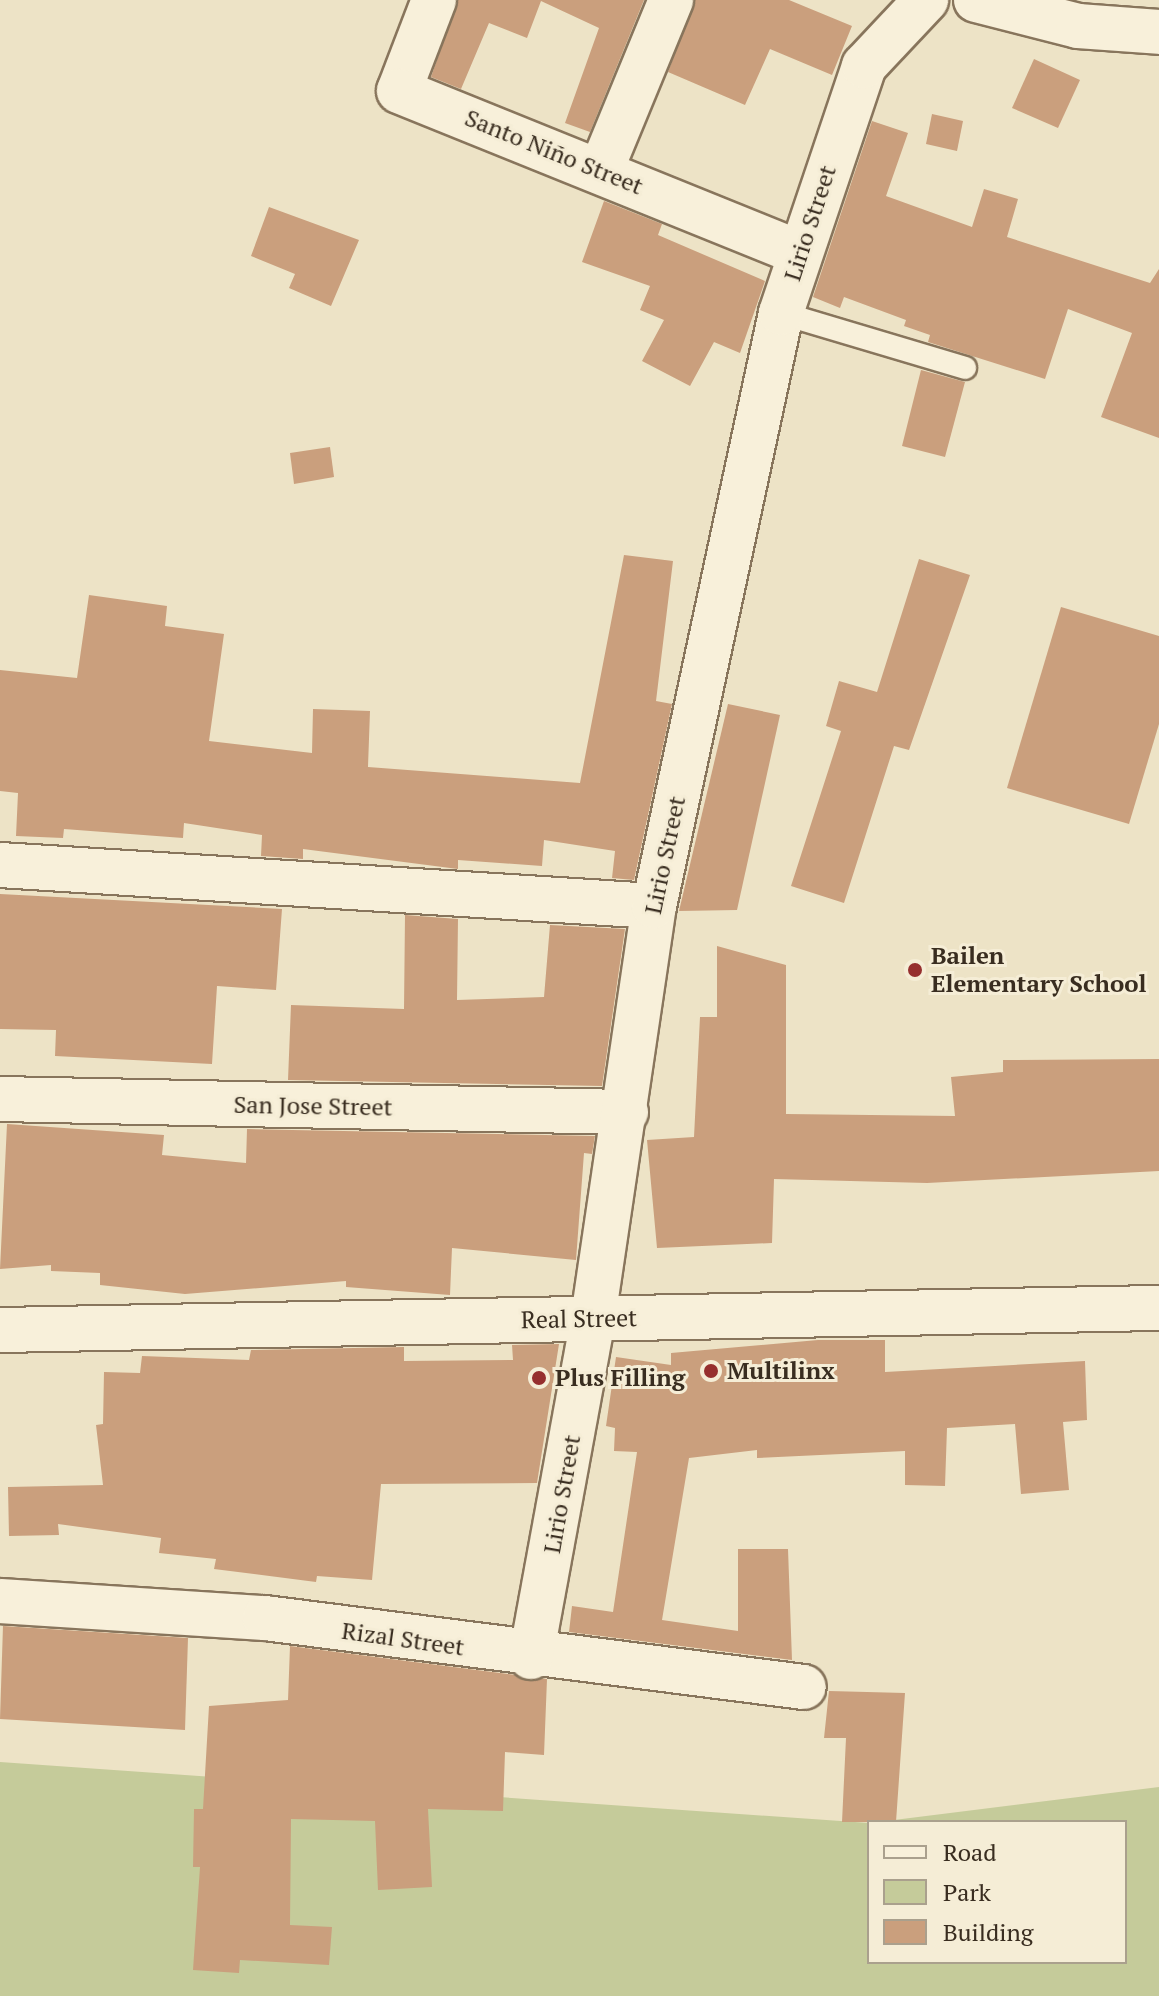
<!DOCTYPE html>
<html>
<head>
<meta charset="utf-8">
<style>
  body { margin:0 }
  #map { position:relative; width:1159px; height:1996px; overflow:hidden; background:#ede3c6; font-family:"PT Serif",serif }
  div>[style] { position:absolute }
  [style*='--x'] { left:calc(var(--x)*1px); top:calc(var(--y)*1px); width:calc(var(--w)*1px); rotate:calc(var(--a)*1deg) }
  .green>* { inset:0; background:#c5cb9a }
  .building>* { inset:0; background:#ca9f7d }
  .roads { filter:drop-shadow(2px 0 #88755c) drop-shadow(-2px 0 #88755c) drop-shadow(0 2px #88755c) drop-shadow(0 -2px #88755c) }
  .service>* { height:22px; margin:-11px; padding:0 11px; transform-origin:11px; border-radius:11px; background:#f8f0da }
  .minor>* { height:44px; margin:-22px; padding:0 22px; transform-origin:22px; border-radius:22px; background:#f8f0da }
  .secondary>* { height:44px; margin:-22px; padding:0 22px; transform-origin:22px; border-radius:22px; background:#f8f0da }
  .dots>* { width:22px; height:22px; translate:-50% -50%; box-sizing:border-box; border:4px solid #f5edd6; border-radius:50% }
  span { translate:-50% -50%; white-space:nowrap; text-align:center; line-height:1.15; -webkit-text-stroke:6px #f5edd6; paint-order:stroke }
  .street-label { font-size:24px; color:#392d20 }
  .poi-label { font-size:24px; color:#392d20; font-weight:700 }
  .left { translate:0 -50%; text-align:left }
  .legend { position:absolute; left:867px; top:1820px; width:260px; height:144px; box-sizing:border-box; background:#f5edd6; border:2px solid #aaa08d; margin:0; padding:10px 14px; list-style:none; font-size:24px; color:#392d20 }
  .legend li { display:flex; align-items:center; gap:16px; height:40px }
  .legend b { width:40px; border:2px solid #aaa08d }
</style>
</head>
<body>
<div id="map">
  <div class="green">
    <i style="clip-path:polygon(0 1762px,869px 1823px,869px 1962px,1125px 1962px,1125px 1822px,878px 1822px,1159px 1787px,1159px 1996px,0 1996px)"></i>
  </div>
  <div class="building">
    <i style="clip-path:polygon(458px 0,644px 0,590px 132px,565px 123px,599px 28px,541px 1px,527px 38px,489px 23px,461px 89px,431px 77px)"></i>
    <i style="clip-path:polygon(695px 0,789px 0,852px 26px,832px 75px,770px 49px,745px 105px,668px 72px)"></i>
    <i style="clip-path:polygon(1034px 59px,1080px 80px,1058px 128px,1012px 108px)"></i>
    <i style="clip-path:polygon(932px 114px,963px 121px,957px 151px,926px 144px)"></i>
    <i style="clip-path:polygon(872px 121px,908px 133px,886px 196px,972px 227px,984px 189px,1018px 199px,1007px 237px,1150px 283px,1159px 269px,1159px 438px,1101px 417px,1132px 333px,1068px 309px,1045px 379px,928px 342px,930px 335px,904px 326px,906px 320px,844px 297px,840px 308px,813px 297px)"></i>
    <i style="clip-path:polygon(604px 201px,662px 224px,658px 235px,765px 281px,740px 353px,714px 342px,690px 386px,642px 361px,664px 320px,640px 310px,650px 286px,582px 262px)"></i>
    <i style="clip-path:polygon(269px 207px,359px 240px,331px 306px,289px 288px,295px 274px,251px 256px)"></i>
    <i style="clip-path:polygon(921px 370px,965px 382px,945px 457px,902px 446px)"></i>
    <i style="clip-path:polygon(330px 447px,334px 477px,294px 484px,290px 453px)"></i>
    <i style="clip-path:polygon(624px 555px,673px 561px,656px 701px,672px 704px,634px 880px,612px 878px,615px 851px,544px 840px,542px 866px,458px 860px,458px 869px,303px 849px,303px 859px,261px 856px,262px 835px,184px 823px,183px 838px,64px 829px,63px 838px,16px 836px,18px 793px,0 791px,0 670px,77px 678px,89px 595px,167px 606px,165px 626px,224px 634px,209px 741px,312px 753px,313px 709px,370px 711px,368px 767px,580px 783px)"></i>
    <i style="clip-path:polygon(919px 559px,970px 575px,909px 750px,894px 746px,844px 903px,791px 886px,841px 731px,826px 726px,839px 681px,877px 692px)"></i>
    <i style="clip-path:polygon(1061px 607px,1159px 636px,1159px 724px,1129px 824px,1007px 788px)"></i>
    <i style="clip-path:polygon(728px 704px,780px 715px,737px 910px,679px 911px)"></i>
    <i style="clip-path:polygon(0 894px,282px 909px,276px 990px,217px 986px,212px 1064px,55px 1056px,56px 1030px,0 1029px)"></i>
    <i style="clip-path:polygon(405px 915px,458px 919px,457px 1000px,544px 997px,550px 925px,625px 929px,602px 1086px,288px 1080px,291px 1005px,404px 1009px)"></i>
    <i style="clip-path:polygon(717px 946px,786px 965px,786px 1114px,955px 1116px,951px 1077px,1003px 1072px,1003px 1060px,1159px 1059px,1159px 1171px,927px 1183px,774px 1179px,772px 1243px,657px 1248px,647px 1140px,694px 1137px,700px 1017px,717px 1017px)"></i>
    <i style="clip-path:polygon(7px 1124px,164px 1135px,162px 1155px,246px 1163px,247px 1129px,595px 1136px,592px 1154px,584px 1153px,576px 1260px,452px 1248px,450px 1295px,346px 1287px,346px 1281px,185px 1294px,100px 1285px,100px 1273px,51px 1271px,51px 1265px,0 1269px)"></i>
    <i style="clip-path:polygon(818px 1340px,885px 1340px,885px 1372px,1085px 1361px,1087px 1420px,1063px 1422px,1069px 1490px,1021px 1494px,1015px 1424px,947px 1428px,945px 1486px,905px 1485px,905px 1451px,757px 1458px,757px 1450px,689px 1458px,662px 1620px,738px 1631px,738px 1549px,788px 1549px,792px 1660px,569px 1632px,572px 1606px,613px 1612px,637px 1452px,614px 1451px,615px 1428px,606px 1426px,616px 1357px,671px 1365px,671px 1353px)"></i>
    <i style="clip-path:polygon(559px 1344px,537px 1483px,381px 1484px,372px 1580px,317px 1576px,316px 1582px,214px 1569px,216px 1559px,159px 1553px,161px 1538px,58px 1524px,59px 1535px,9px 1536px,8px 1487px,103px 1485px,96px 1425px,103px 1424px,104px 1372px,140px 1373px,142px 1356px,249px 1360px,251px 1350px,404px 1347px,404px 1361px,513px 1360px,512px 1345px)"></i>
    <i style="clip-path:polygon(3px 1626px,188px 1638px,185px 1730px,0 1719px)"></i>
    <i style="clip-path:polygon(290px 1646px,547px 1679px,544px 1755px,505px 1752px,503px 1811px,428px 1809px,432px 1887px,378px 1890px,375px 1821px,291px 1819px,290px 1925px,332px 1927px,329px 1965px,240px 1960px,239px 1973px,193px 1970px,200px 1867px,193px 1867px,194px 1809px,203px 1809px,209px 1706px,288px 1700px)"></i>
    <i style="clip-path:polygon(829px 1691px,905px 1693px,896px 1822px,842px 1822px,846px 1738px,824px 1738px)"></i>
  </div>
  <div class="roads">
    <div class="service">
      <i style="--x:781;--y:313;--w:192;--a:16.6"></i>
    </div>
    <div class="minor">
      <i style="--x:434;--y:0;--w:97;--a:111"></i>
      <i style="--x:399;--y:91;--w:430;--a:22"></i>
      <i style="--x:976;--y:0;--w:105;--a:14.3"></i>
      <i style="--x:1078;--y:26;--w:81;--a:4.2"></i>
      <i style="--x:601;--y:170;--w:184;--a:-67.6"></i>
      <i style="--x:0;--y:865;--w:655;--a:3.59"></i>
      <i style="--x:0;--y:1099;--w:626;--a:1.19"></i>
      <i style="--x:0;--y:1601;--w:266;--a:3.7"></i>
      <i style="--x:265;--y:1618;--w:543;--a:7.3"></i>
      <i style="--x:531;--y:1657;--w:345;--a:-79.6"></i>
      <i style="--x:593;--y:1318;--w:416;--a:-81.6"></i>
      <i style="--x:654;--y:906;--w:606;--a:-77.91"></i>
      <i style="--x:781;--y:313;--w:261;--a:-71.4"></i>
      <i style="--x:864;--y:66;--w:91;--a:-46.8"></i>
    </div>
    <div class="secondary">
      <i style="--x:0;--y:1330;--w:1159;--a:-1.09"></i>
    </div>
  </div>
  <div class="dots">
    <i style="left:915px;top:970px;background:#962f2e"></i>
    <i style="left:711px;top:1371px;background:#962f2e"></i>
    <i style="left:539px;top:1378px;background:#962f2e"></i>
  </div>
  <div class="street-label">
    <span style="left:554px;top:152px;rotate:22deg">Santo Niño Street</span>
    <span style="left:810px;top:223px;rotate:-72deg">Lirio Street</span>
    <span style="left:665px;top:855px;rotate:-78deg">Lirio Street</span>
    <span style="left:313px;top:1106px;rotate:1deg">San Jose Street</span>
    <span style="left:579px;top:1319px;rotate:-1deg">Real Street</span>
    <span style="left:562px;top:1494px;rotate:-80deg">Lirio Street</span>
    <span style="left:403px;top:1639px;rotate:8deg">Rizal Street</span>
  </div>
  <div class="poi-label">
    <span class="left" style="left:931px;top:970px">Bailen<br>Elementary School</span>
    <span class="left" style="left:727px;top:1371px">Multilinx</span>
    <span class="left" style="left:555px;top:1378px">Plus Filling</span>
  </div>
  <ul class="legend">
  <li><b style="height:10px;background:#f8f0da"></b>Road</li>
  <li><b style="height:22px;background:#c5cb9a"></b>Park</li>
  <li><b style="height:22px;background:#ca9f7d"></b>Building</li>
  </ul>
</div>
</body>
</html>
